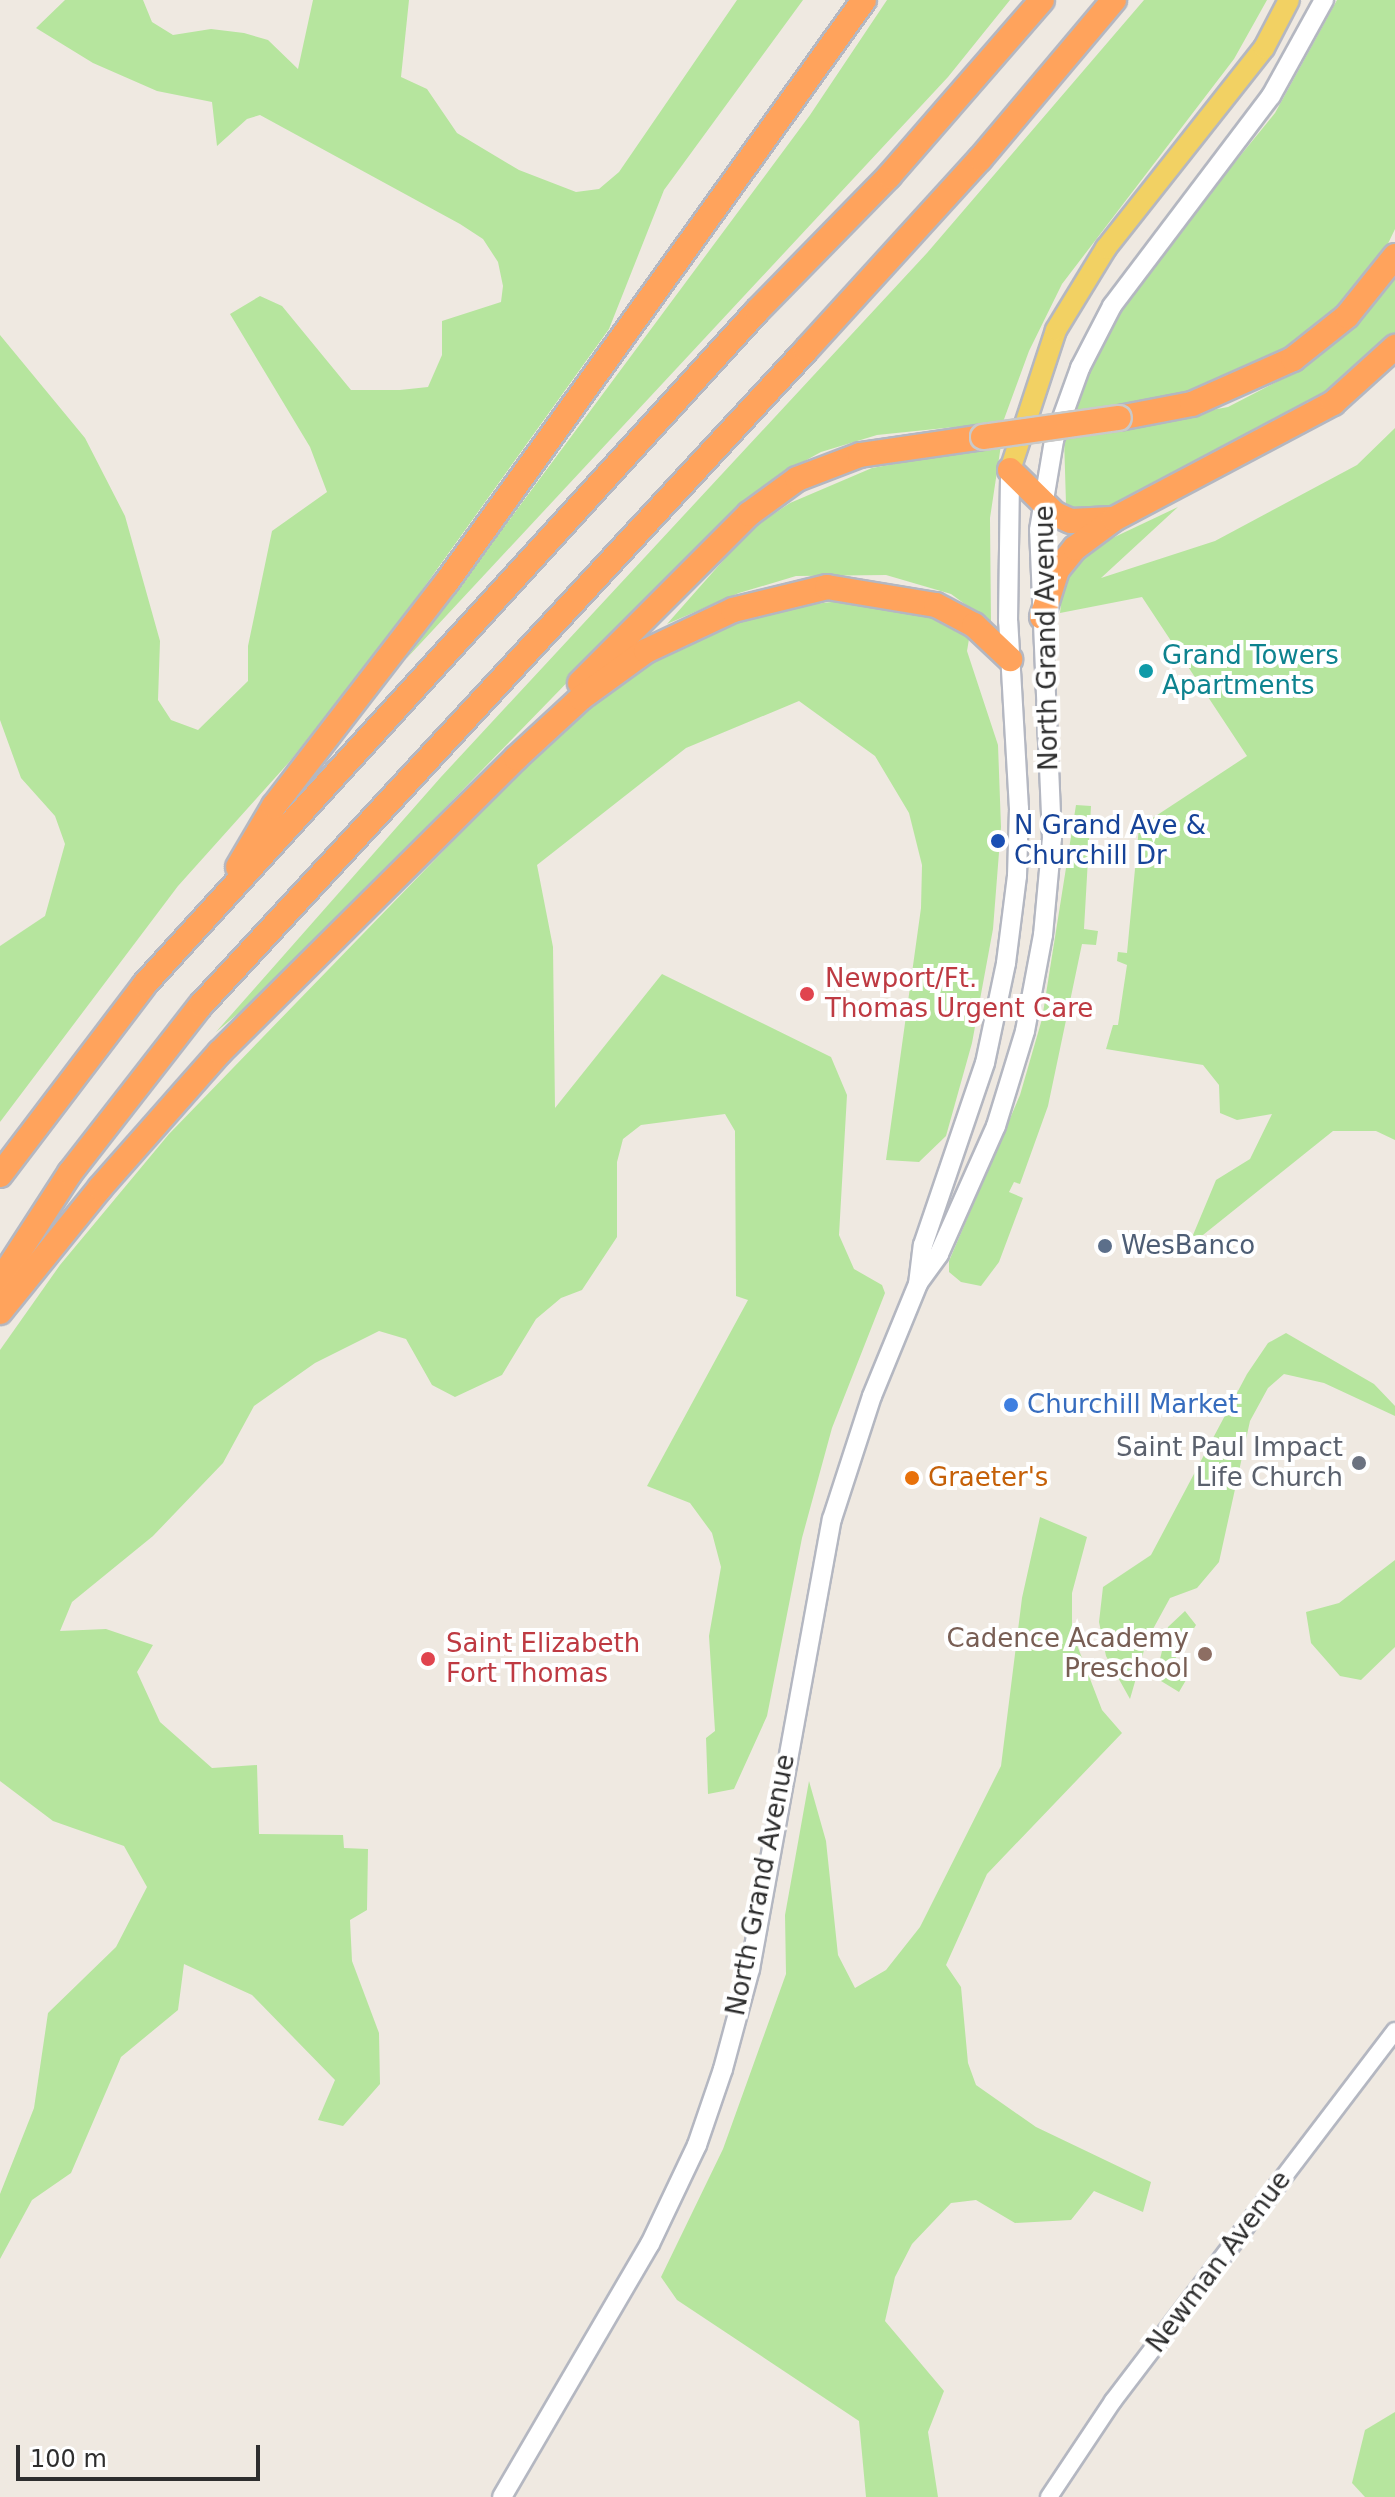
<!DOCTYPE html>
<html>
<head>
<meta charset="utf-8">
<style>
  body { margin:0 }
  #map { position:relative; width:1395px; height:2497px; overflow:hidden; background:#efe9e1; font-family:"DejaVu Sans",sans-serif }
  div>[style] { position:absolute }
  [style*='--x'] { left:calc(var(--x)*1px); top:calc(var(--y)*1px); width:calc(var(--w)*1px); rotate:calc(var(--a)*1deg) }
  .green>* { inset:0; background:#b6e59e }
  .roads { filter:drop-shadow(2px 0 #b4b7c1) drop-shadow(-2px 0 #b4b7c1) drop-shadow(0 2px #b4b7c1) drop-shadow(0 -2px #b4b7c1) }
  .tertiary>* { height:16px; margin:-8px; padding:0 8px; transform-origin:8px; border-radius:8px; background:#fff }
  .secondary>* { height:18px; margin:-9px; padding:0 9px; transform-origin:9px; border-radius:9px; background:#fff }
  .primary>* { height:20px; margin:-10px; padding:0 10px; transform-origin:10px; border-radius:10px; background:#f2d163 }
  .motorway>* { height:24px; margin:-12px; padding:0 12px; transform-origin:12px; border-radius:12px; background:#ffa35c }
  .bridges { filter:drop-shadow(2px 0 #c9c9c9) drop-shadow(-2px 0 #c9c9c9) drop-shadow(0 2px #c9c9c9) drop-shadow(0 -2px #c9c9c9) }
  .motorway-bridge>* { height:24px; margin:-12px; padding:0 12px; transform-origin:12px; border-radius:12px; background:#ffa35c }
  .dots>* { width:22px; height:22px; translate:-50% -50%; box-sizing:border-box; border:4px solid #fff; border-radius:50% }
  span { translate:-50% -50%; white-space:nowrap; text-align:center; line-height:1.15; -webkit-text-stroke:8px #fff; paint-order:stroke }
  .street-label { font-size:26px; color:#2e2e2e }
  .culture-label { font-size:26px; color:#0d838f }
  .left { translate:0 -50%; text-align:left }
  .transit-label { font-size:26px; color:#164399 }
  .health-label { font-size:26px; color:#be3a42 }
  .service-label { font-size:26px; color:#4e5e75 }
  .shop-label { font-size:26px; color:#366cbe }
  .worship-label { font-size:26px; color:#5b616d }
  .right { translate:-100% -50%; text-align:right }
  .food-label { font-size:26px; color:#c56008 }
  .education-label { font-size:26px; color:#785e54 }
  .scale { position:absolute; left:16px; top:2445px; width:244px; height:36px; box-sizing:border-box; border:4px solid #2e2e2e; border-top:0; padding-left:10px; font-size:24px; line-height:28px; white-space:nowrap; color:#2e2e2e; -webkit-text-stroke:6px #fff; paint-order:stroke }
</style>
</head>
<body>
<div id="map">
  <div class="green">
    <i style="clip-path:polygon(65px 0,143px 0,152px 22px,173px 35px,211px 29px,244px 33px,268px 40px,298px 69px,313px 0,409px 0,401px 77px,427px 89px,457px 133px,519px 170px,576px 192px,599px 189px,619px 172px,737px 0,803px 0,664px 190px,609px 329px,395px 628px,291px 760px,178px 886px,0 1122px,0 946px,45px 916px,65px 844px,55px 816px,21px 778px,0 720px,0 335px,85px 438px,125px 516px,160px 641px,158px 700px,171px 720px,198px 730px,248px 681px,248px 646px,272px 531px,327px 492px,310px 447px,230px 314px,260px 296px,282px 306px,351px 390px,400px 390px,428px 387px,442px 355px,442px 321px,501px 302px,503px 286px,498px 262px,483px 239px,460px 224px,260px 115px,247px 119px,217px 146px,212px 102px,157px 91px,93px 63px,36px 28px)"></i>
    <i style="clip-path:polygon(887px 0,1010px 0,948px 77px,406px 659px,810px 115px)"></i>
    <i style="clip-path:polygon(1144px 0,1267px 0,1234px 59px,1062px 284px,1029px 351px,1003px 422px,877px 435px,821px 452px,781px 474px,725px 520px,277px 981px,216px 1032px,441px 777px,927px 253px)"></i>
    <i style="clip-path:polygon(1337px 0,1395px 0,1395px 229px,1385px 250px,1351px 294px,1307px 336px,1249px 370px,1198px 391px,1071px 415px,1097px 351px,1143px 275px,1275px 113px)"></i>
    <i style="clip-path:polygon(1395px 274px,1395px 334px,1328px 396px,1099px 511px,1078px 511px,1066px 504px,1064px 437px,1228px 407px,1288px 376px,1332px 342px)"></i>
    <i style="clip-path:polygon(1395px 428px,1395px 1140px,1376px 1131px,1333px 1131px,1188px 1247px,1216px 1180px,1250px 1159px,1272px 1114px,1237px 1120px,1220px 1113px,1219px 1085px,1203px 1065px,1106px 1049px,1113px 1025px,1118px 1025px,1127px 965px,1117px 961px,1118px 952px,1127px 953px,1139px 827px,1247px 756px,1142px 597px,1060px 613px,1063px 585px,1085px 551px,1178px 507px,1101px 578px,1215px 541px,1357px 465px)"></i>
    <i style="clip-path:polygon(1001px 445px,990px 518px,991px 623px,951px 594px,886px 575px,796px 576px,739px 593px,667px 624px,751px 529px,790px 503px,872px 468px)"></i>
    <i style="clip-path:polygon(857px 599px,940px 618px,970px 633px,967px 651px,998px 745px,1001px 827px,993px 929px,972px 1043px,946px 1136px,919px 1162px,886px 1160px,921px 908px,922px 865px,909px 813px,875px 756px,799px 701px,686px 748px,537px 865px,553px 947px,555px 1108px,662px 974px,831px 1057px,847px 1095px,839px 1235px,854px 1269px,882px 1285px,885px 1293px,832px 1428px,802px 1538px,767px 1716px,734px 1789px,708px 1794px,706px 1738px,715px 1731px,709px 1636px,721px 1567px,712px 1533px,690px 1503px,647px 1486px,748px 1300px,736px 1296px,735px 1131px,725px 1114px,641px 1125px,623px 1139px,617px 1162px,617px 1237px,582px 1290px,561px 1298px,536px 1319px,502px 1375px,455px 1397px,432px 1385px,406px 1339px,379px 1331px,315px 1363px,254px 1406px,223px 1463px,153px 1536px,72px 1602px,60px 1631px,106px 1629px,153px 1645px,137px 1672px,160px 1722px,212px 1768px,257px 1765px,259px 1834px,343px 1835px,344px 1848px,368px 1849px,367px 1910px,350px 1920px,352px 1961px,379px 2033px,380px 2084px,343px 2126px,318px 2120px,335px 2080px,252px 1995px,184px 1964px,178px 2010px,121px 2057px,71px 2173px,32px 2200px,0 2259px,0 2194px,34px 2108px,48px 2013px,116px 1947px,147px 1887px,124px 1846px,53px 1821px,0 1781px,0 1350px,60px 1265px,169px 1134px,549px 742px,625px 678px,709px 631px,764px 610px)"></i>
    <i style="clip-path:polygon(1076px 805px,1091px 806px,1084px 929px,1098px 931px,1096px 945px,1082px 944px,1048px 1106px,1020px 1184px,1014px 1182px,1009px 1192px,1023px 1198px,999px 1262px,981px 1286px,961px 1282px,949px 1272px,949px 1261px,1020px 1095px,1042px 1019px)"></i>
    <i style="clip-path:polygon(1286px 1333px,1374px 1384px,1395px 1406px,1395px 1416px,1324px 1383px,1284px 1374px,1268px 1388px,1250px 1421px,1219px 1562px,1197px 1588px,1170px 1598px,1147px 1640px,1130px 1699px,1106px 1656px,1099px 1622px,1103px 1587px,1151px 1555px,1247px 1374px,1268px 1343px)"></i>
    <i style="clip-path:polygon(1040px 1517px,1087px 1537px,1072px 1593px,1072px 1632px,1102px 1710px,1122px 1733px,987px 1874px,946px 1965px,961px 1987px,968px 2063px,976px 2085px,1036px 2127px,1151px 2182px,1143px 2212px,1094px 2191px,1071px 2220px,1015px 2223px,976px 2200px,951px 2203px,912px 2244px,895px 2277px,885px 2321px,944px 2391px,928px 2432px,938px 2497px,866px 2497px,859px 2421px,677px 2300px,661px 2277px,723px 2149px,786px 1974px,785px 1915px,809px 1781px,826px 1841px,838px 1955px,855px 1988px,886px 1970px,920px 1927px,1001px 1766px,1022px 1598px)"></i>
    <i style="clip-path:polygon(1395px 1560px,1395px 1647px,1361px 1680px,1340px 1676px,1311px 1643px,1306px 1612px,1339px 1603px)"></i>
    <i style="clip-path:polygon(1185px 1611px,1196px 1625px,1172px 1664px,1189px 1675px,1179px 1692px,1161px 1681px,1157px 1671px,1168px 1627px)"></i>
    <i style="clip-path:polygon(1395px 2412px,1395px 2497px,1365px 2497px,1352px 2483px,1365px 2430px)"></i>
  </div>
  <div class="roads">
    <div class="tertiary">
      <i style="--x:1049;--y:2497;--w:115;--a:-56.3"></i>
      <i style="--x:1113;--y:2401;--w:465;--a:-52.7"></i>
    </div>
    <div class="secondary">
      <i style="--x:919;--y:1282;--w:34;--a:-54"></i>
      <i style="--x:939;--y:1254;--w:140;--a:-66"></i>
      <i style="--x:996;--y:1126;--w:99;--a:-73"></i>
      <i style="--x:1025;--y:1031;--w:98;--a:-79.4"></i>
      <i style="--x:1043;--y:935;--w:97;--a:-84.7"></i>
      <i style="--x:1052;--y:838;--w:308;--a:-92.4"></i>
      <i style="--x:1039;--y:530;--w:91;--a:-80.5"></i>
      <i style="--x:1054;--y:440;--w:77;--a:-70.1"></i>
      <i style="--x:1080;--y:368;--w:70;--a:-62.7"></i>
      <i style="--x:1112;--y:306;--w:263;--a:-52.9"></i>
      <i style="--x:1271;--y:96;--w:110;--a:-61.1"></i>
      <i style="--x:502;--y:2497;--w:293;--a:-59.7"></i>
      <i style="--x:650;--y:2244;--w:110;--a:-64.6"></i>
      <i style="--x:697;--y:2145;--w:80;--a:-71.1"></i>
      <i style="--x:723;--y:2069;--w:104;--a:-74.9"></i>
      <i style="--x:750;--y:1969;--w:457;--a:-79.7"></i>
      <i style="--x:832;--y:1519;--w:129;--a:-72"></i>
      <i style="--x:872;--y:1396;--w:121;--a:-67.7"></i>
      <i style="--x:918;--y:1284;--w:39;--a:-83"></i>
      <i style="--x:923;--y:1245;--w:192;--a:-71.2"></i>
      <i style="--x:985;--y:1063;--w:102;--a:-78.1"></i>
      <i style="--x:1006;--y:963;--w:88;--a:-82.8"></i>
      <i style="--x:1017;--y:876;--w:67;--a:-88.3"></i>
      <i style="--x:1019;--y:809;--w:188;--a:-93.3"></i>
      <i style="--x:1008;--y:621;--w:151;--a:-89.2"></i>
    </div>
    <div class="primary">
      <i style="--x:1010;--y:470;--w:147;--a:-71.8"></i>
      <i style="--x:1056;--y:330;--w:96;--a:-58.6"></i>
      <i style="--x:1106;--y:248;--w:255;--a:-51.7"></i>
      <i style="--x:1264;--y:48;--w:54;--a:-62.5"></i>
    </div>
    <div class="motorway">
      <i style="--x:1119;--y:418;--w:74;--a:-10.9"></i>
      <i style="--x:1192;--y:404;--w:111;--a:-24"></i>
      <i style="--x:1293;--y:359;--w:69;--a:-38.5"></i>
      <i style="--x:1347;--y:316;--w:77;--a:-51.3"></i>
      <i style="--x:1010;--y:470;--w:63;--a:44.4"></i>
      <i style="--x:1055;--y:514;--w:17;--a:24"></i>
      <i style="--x:1071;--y:521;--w:41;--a:-2.8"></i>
      <i style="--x:1042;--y:617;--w:49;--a:-72.3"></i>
      <i style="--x:1057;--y:570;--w:28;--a:-51"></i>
      <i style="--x:1075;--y:548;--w:49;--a:-36.6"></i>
      <i style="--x:1114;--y:519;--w:248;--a:-27.9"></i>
      <i style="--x:1333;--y:403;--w:84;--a:-42.1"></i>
      <i style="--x:580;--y:683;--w:239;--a:-45"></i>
      <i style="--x:749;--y:514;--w:59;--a:-36.1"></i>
      <i style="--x:797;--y:479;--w:67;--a:-20.9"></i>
      <i style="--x:860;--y:455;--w:124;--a:-8.3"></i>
      <i style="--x:238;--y:867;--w:71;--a:-59.5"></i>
      <i style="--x:274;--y:806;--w:282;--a:-52.4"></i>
      <i style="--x:446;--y:583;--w:717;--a:-54.36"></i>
      <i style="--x:0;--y:1175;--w:238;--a:-52.8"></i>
      <i style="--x:144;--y:985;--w:911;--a:-47.71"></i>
      <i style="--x:757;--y:311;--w:189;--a:-45.6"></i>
      <i style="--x:889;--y:176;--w:233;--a:-49"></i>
      <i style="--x:0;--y:1281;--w:129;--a:-57.1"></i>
      <i style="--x:70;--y:1173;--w:213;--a:-52.1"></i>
      <i style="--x:201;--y:1005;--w:892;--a:-47.27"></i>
      <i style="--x:806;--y:350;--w:258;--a:-47.7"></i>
      <i style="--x:980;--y:159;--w:208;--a:-49.9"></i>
      <i style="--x:0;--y:1312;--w:159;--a:-51.1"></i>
      <i style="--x:100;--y:1188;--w:181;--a:-48.6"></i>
      <i style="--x:220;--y:1052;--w:417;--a:-44.8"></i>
      <i style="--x:516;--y:758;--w:88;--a:-42.7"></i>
      <i style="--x:581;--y:698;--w:80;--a:-35.9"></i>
      <i style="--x:646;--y:651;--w:96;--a:-25.2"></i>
      <i style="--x:733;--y:610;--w:97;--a:-13.7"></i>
      <i style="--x:827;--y:587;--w:110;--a:9.4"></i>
      <i style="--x:936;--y:605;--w:43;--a:27.8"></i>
      <i style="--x:974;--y:625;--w:50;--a:43.4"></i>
    </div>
  </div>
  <div class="bridges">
    <div class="motorway-bridge">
      <i style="--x:983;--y:437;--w:137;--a:-8"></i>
    </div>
  </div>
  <div class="dots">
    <i style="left:1146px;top:671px;background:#0f9aa8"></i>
    <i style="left:998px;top:841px;background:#1a4fb4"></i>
    <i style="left:807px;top:994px;background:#e0444e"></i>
    <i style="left:1105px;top:1246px;background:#5c6f8a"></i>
    <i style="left:1011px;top:1405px;background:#3f7fe0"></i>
    <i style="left:1359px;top:1463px;background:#6b7280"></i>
    <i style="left:912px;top:1478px;background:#e8710a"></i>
    <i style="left:1205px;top:1654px;background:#8d6e63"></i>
    <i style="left:428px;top:1659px;background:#e0444e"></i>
  </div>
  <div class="street-label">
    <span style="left:1047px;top:638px;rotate:-91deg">North Grand Avenue</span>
    <span style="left:761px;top:1885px;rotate:-79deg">North Grand Avenue</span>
    <span style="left:1219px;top:2262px;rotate:-53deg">Newman Avenue</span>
  </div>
  <div class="culture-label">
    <span class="left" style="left:1162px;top:671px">Grand Towers<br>Apartments</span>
  </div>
  <div class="transit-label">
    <span class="left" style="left:1014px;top:841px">N Grand Ave &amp;<br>Churchill Dr</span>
  </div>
  <div class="health-label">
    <span class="left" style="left:825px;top:994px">Newport/Ft.<br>Thomas Urgent Care</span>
    <span class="left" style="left:446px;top:1659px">Saint Elizabeth<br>Fort Thomas</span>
  </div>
  <div class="service-label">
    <span class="left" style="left:1121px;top:1246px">WesBanco</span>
  </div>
  <div class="shop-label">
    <span class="left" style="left:1027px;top:1405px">Churchill Market</span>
  </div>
  <div class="worship-label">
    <span class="right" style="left:1343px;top:1463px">Saint Paul Impact<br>Life Church</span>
  </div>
  <div class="food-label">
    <span class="left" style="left:928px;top:1478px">Graeter's</span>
  </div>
  <div class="education-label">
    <span class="right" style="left:1189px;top:1654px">Cadence Academy<br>Preschool</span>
  </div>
  <div class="scale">100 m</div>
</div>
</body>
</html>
